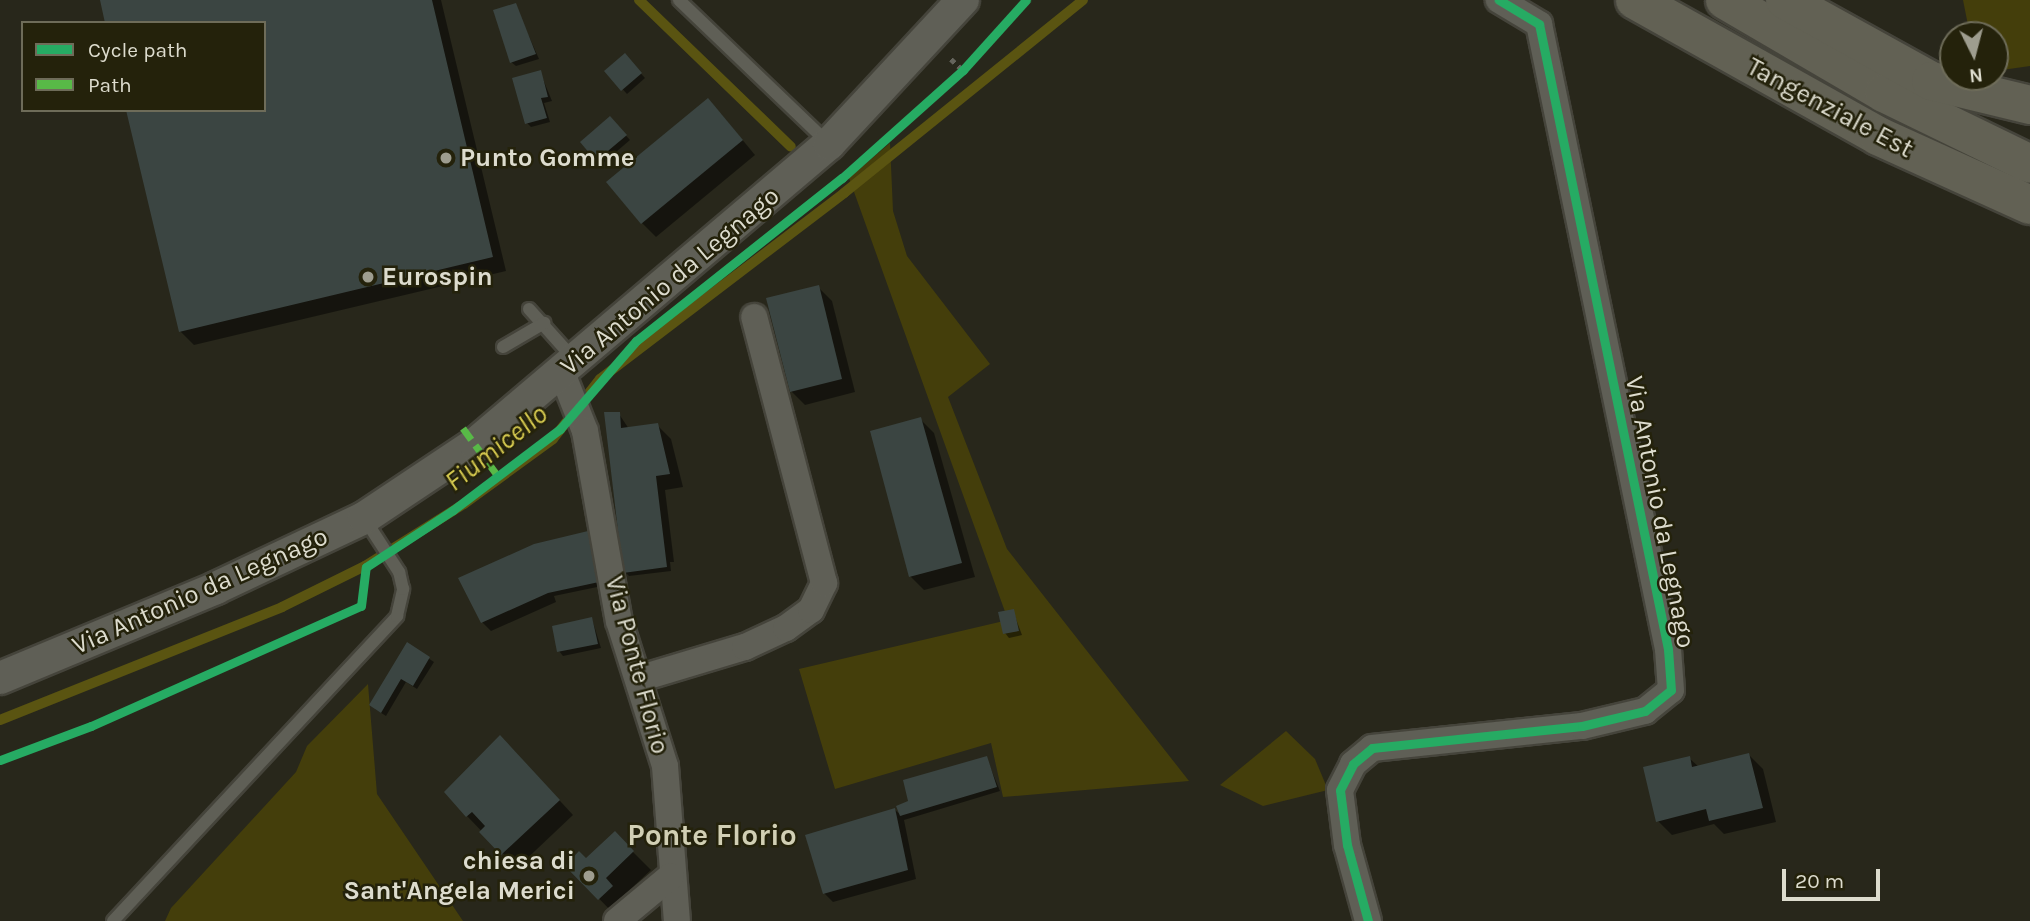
<!DOCTYPE html>
<html>
<head>
<meta charset="utf-8">
<style>
  body { margin:0 }
  #map { position:relative; width:2030px; height:921px; overflow:hidden; background:#28271b; font-family:Karla,sans-serif }
  div>[style] { position:absolute }
  [style*='--x'] { left:calc(var(--x)*1px); top:calc(var(--y)*1px); width:calc(var(--w)*1px); rotate:calc(var(--a)*1deg) }
  .green>* { inset:0; background:#443e0b }
  .shadow>* { inset:0; background:#0007 }
  .stream>* { height:10px; margin:-5px; padding:0 5px; transform-origin:5px; border-radius:5px; background:#5a5411 }
  .building>* { inset:0; background:#3b4542 }
  .path>* { height:4.5px; margin-top:-2.25px; transform-origin:0; background:repeating-linear-gradient(90deg,#65645c 0 5px,transparent 0 10px) }
  .roads { filter:drop-shadow(2px 0 #45443b) drop-shadow(-2px 0 #45443b) drop-shadow(0 2px #45443b) drop-shadow(0 -2px #45443b) }
  .service>* { height:12px; margin:-6px; padding:0 6px; transform-origin:6px; border-radius:6px; background:#5f5f56 }
  .minor>* { height:26px; margin:-13px; padding:0 13px; transform-origin:13px; border-radius:13px; background:#5f5f56 }
  .tertiary>* { height:32px; margin:-16px; padding:0 16px; transform-origin:16px; border-radius:16px; background:#5f5f56 }
  .trunk>* { height:38px; margin:-19px; padding:0 19px; transform-origin:19px; border-radius:19px; background:#626154 }
  .quiet>* { height:7px; margin-top:-3.5px; transform-origin:0; background:repeating-linear-gradient(90deg,#58b947 0 14px,transparent 0 21px) }
  .cycleway>* { height:9px; margin:-4.5px; padding:0 4.5px; transform-origin:4.5px; border-radius:4.5px; background:#26ab63 }
  .dots>* { width:19px; height:19px; translate:-50% -50%; box-sizing:border-box; border:4px solid #24220b; border-radius:50% }
  span { translate:-50% -50%; white-space:nowrap; text-align:center; line-height:1.15; -webkit-text-stroke:5px #24220b; paint-order:stroke }
  .street-label { font-size:26px; color:#dddcce }
  .poi-label { font-size:26px; color:#dddcce; font-weight:700 }
  .left { translate:0 -50%; text-align:left }
  .right { translate:-100% -50%; text-align:right }
  .water-label { font-size:28px; color:#d5c94f; font-style:italic }
  .quarter-label { font-size:30px; color:#d1cfb4; font-weight:700 }
  .legend { position:absolute; left:21px; top:21px; width:245px; height:91px; box-sizing:border-box; background:#24220b; border:2px solid #6e6c59; margin:0; padding:9px 12px; list-style:none; font-size:21px; color:#dddcce }
  .legend li { display:flex; align-items:center; gap:14px; height:35px }
  .legend b { width:35px; border:2px solid #6e6c59 }
  .north { position:absolute; left:1939px; top:21px; width:70px; height:70px; box-sizing:border-box; background:#24220b; border:2px solid #6e6c59; border-radius:50%; rotate:174deg; font-size:19px; font-weight:700; line-height:28px; text-align:center; color:#dddcce }
  .north::after { content:''; display:block; margin:auto; width:24px; height:32px; background:#9e9d8f; clip-path:polygon(50% 0,100% 100%,50% 72%,0 100%) }
  .scale { position:absolute; left:1782px; top:869px; width:98px; height:32px; box-sizing:border-box; border:4px solid #dddcce; border-top:0; padding-left:9px; font-size:21px; line-height:24px; white-space:nowrap; color:#dddcce; -webkit-text-stroke:5px #24220b; paint-order:stroke }
</style>
</head>
<body>
<div id="map">
  <div class="green">
    <i style="clip-path:polygon(1963px 0,2030px 0,2030px 66px,1995px 71px,1995px 35px,1970px 35px)"></i>
    <i style="clip-path:polygon(890px 143px,893px 211px,907px 256px,990px 364px,948px 397px,1007px 549px,1189px 781px,1003px 797px,991px 743px,835px 789px,799px 669px,1008px 620px,849px 178px)"></i>
    <i style="clip-path:polygon(368px 684px,377px 794px,463px 921px,165px 921px,171px 908px,296px 772px,307px 746px)"></i>
    <i style="clip-path:polygon(1286px 731px,1315px 759px,1328px 790px,1263px 806px,1220px 785px)"></i>
  </div>
  <div class="shadow">
    <i style="clip-path:polygon(102px 0,441px 0,506px 271px,194px 345px,180px 331px,264px 110px,264px 23px)"></i>
    <i style="clip-path:polygon(515px 5px,539px 59px,516px 66px,511px 62px)"></i>
    <i style="clip-path:polygon(625px 56px,645px 78px,627px 94px,606px 71px)"></i>
    <i style="clip-path:polygon(540px 72px,552px 101px,544px 103px,550px 122px,531px 127px,527px 123px)"></i>
    <i style="clip-path:polygon(721px 114px,755px 155px,656px 237px,642px 223px)"></i>
    <i style="clip-path:polygon(610px 118px,630px 140px,602px 164px,582px 142px)"></i>
    <i style="clip-path:polygon(818px 287px,832px 301px,855px 392px,805px 405px,791px 391px)"></i>
    <i style="clip-path:polygon(619px 414px,629px 429px,657px 425px,671px 439px,683px 487px,665px 490px,674px 562px,670px 562px,671px 571px,629px 576px,625px 572px)"></i>
    <i style="clip-path:polygon(920px 419px,934px 433px,975px 577px,924px 590px,910px 576px)"></i>
    <i style="clip-path:polygon(588px 533px,601px 547px,602px 586px,554px 596px,556px 602px,491px 631px,482px 622px)"></i>
    <i style="clip-path:polygon(1013px 611px,1022px 635px,1009px 638px,1005px 633px)"></i>
    <i style="clip-path:polygon(592px 619px,601px 648px,563px 656px,559px 651px)"></i>
    <i style="clip-path:polygon(408px 645px,434px 662px,417px 689px,406px 682px,386px 716px,375px 709px)"></i>
    <i style="clip-path:polygon(514px 751px,573px 815px,517px 868px,467px 816px)"></i>
    <i style="clip-path:polygon(1749px 755px,1763px 769px,1776px 822px,1724px 834px,1714px 824px,1672px 835px,1658px 821px,1689px 758px,1699px 767px)"></i>
    <i style="clip-path:polygon(986px 757px,1000px 791px,904px 820px,916px 879px,833px 902px,824px 893px,895px 810px,902px 816px,899px 807px)"></i>
    <i style="clip-path:polygon(614px 833px,651px 870px,622px 897px,630px 905px,617px 917px,567px 866px,586px 860px)"></i>
  </div>
  <div class="stream">
    <i style="--x:639;--y:0;--w:211;--a:44"></i>
    <i style="--x:0;--y:720;--w:304;--a:-21.8"></i>
    <i style="--x:282;--y:607;--w:93;--a:-26.3"></i>
    <i style="--x:365;--y:566;--w:117;--a:-32.1"></i>
    <i style="--x:464;--y:504;--w:110;--a:-36.1"></i>
    <i style="--x:553;--y:439;--w:76;--a:-51.9"></i>
    <i style="--x:600;--y:379;--w:307;--a:-37.3"></i>
    <i style="--x:844;--y:193;--w:307;--a:-38.9"></i>
  </div>
  <div class="building">
    <i style="clip-path:polygon(100px 0,432px 0,493px 257px,179px 332px,126px 110px,264px 110px,264px 23px,105px 23px)"></i>
    <i style="clip-path:polygon(516px 3px,536px 54px,510px 63px,493px 10px)"></i>
    <i style="clip-path:polygon(625px 53px,642px 73px,621px 91px,604px 71px)"></i>
    <i style="clip-path:polygon(541px 70px,548px 97px,541px 98px,547px 118px,525px 124px,512px 78px)"></i>
    <i style="clip-path:polygon(708px 98px,743px 140px,641px 224px,606px 182px)"></i>
    <i style="clip-path:polygon(610px 116px,627px 135px,596px 161px,580px 142px)"></i>
    <i style="clip-path:polygon(819px 285px,842px 379px,790px 392px,766px 298px)"></i>
    <i style="clip-path:polygon(604px 412px,620px 412px,621px 428px,658px 423px,670px 474px,656px 476px,667px 567px,623px 573px)"></i>
    <i style="clip-path:polygon(921px 417px,962px 563px,909px 577px,870px 431px)"></i>
    <i style="clip-path:polygon(588px 531px,599px 582px,548px 593px,481px 623px,458px 578px,534px 544px)"></i>
    <i style="clip-path:polygon(1014px 609px,1019px 631px,1003px 634px,998px 612px)"></i>
    <i style="clip-path:polygon(592px 617px,598px 644px,557px 652px,552px 626px)"></i>
    <i style="clip-path:polygon(407px 642px,430px 657px,413px 686px,401px 679px,381px 713px,369px 705px)"></i>
    <i style="clip-path:polygon(500px 735px,560px 800px,501px 855px,479px 832px,485px 826px,472px 812px,466px 817px,444px 792px)"></i>
    <i style="clip-path:polygon(1749px 753px,1763px 808px,1709px 821px,1706px 809px,1656px 822px,1643px 767px,1690px 756px,1692px 767px)"></i>
    <i style="clip-path:polygon(987px 756px,997px 787px,900px 816px,896px 806px,908px 801px,903px 780px)"></i>
    <i style="clip-path:polygon(895px 808px,908px 870px,823px 894px,805px 835px)"></i>
    <i style="clip-path:polygon(615px 831px,634px 851px,606px 878px,613px 886px,598px 900px,565px 866px,579px 851px,586px 858px)"></i>
  </div>
  <div class="path">
    <i style="--x:951;--y:59;--w:16;--a:43"></i>
  </div>
  <div class="roads">
    <div class="service">
      <i style="--x:679;--y:0;--w:208;--a:43.8"></i>
      <i style="--x:529;--y:309;--w:66;--a:48.1"></i>
      <i style="--x:503;--y:347;--w:48;--a:-30.3"></i>
      <i style="--x:113;--y:921;--w:417;--a:-47"></i>
      <i style="--x:397;--y:616;--w:28;--a:-77"></i>
      <i style="--x:403;--y:589;--w:17;--a:-103"></i>
      <i style="--x:399;--y:572;--w:64;--a:-122.9"></i>
    </div>
    <div class="minor">
      <i style="--x:562;--y:373;--w:62;--a:68.4"></i>
      <i style="--x:585;--y:431;--w:193;--a:79.9"></i>
      <i style="--x:619;--y:621;--w:152;--a:72.4"></i>
      <i style="--x:665;--y:766;--w:155;--a:85.6"></i>
      <i style="--x:638;--y:679;--w:112;--a:-16.7"></i>
      <i style="--x:745;--y:647;--w:45;--a:-24.9"></i>
      <i style="--x:786;--y:628;--w:31;--a:-36"></i>
      <i style="--x:811;--y:610;--w:30;--a:-64"></i>
      <i style="--x:824;--y:583;--w:275;--a:-104.7"></i>
      <i style="--x:617;--y:921;--w:70;--a:-39.8"></i>
      <i style="--x:1368;--y:921;--w:79;--a:-105.4"></i>
      <i style="--x:1347;--y:845;--w:55;--a:-97.3"></i>
      <i style="--x:1340;--y:790;--w:29;--a:-63"></i>
      <i style="--x:1353;--y:764;--w:25;--a:-40"></i>
      <i style="--x:1372;--y:748;--w:211;--a:-6"></i>
      <i style="--x:1582;--y:726;--w:65;--a:-13.4"></i>
      <i style="--x:1645;--y:711;--w:33;--a:-39"></i>
      <i style="--x:1671;--y:690;--w:41;--a:-94.2"></i>
      <i style="--x:1668;--y:649;--w:638;--a:-101.66"></i>
      <i style="--x:1539;--y:24;--w:47;--a:-149"></i>
    </div>
    <div class="tertiary">
      <i style="--x:0;--y:678;--w:234;--a:-22.6"></i>
      <i style="--x:216;--y:588;--w:164;--a:-25.3"></i>
      <i style="--x:364;--y:518;--w:133;--a:-33.7"></i>
      <i style="--x:475;--y:444;--w:464;--a:-40.3"></i>
      <i style="--x:829;--y:144;--w:197;--a:-47.1"></i>
    </div>
    <div class="trunk">
      <i style="--x:1635;--y:0;--w:278;--a:29.2"></i>
      <i style="--x:1878;--y:136;--w:167;--a:24.4"></i>
      <i style="--x:1725;--y:0;--w:184;--a:30.3"></i>
      <i style="--x:1884;--y:93;--w:162;--a:25.9"></i>
      <i style="--x:1785;--y:0;--w:167;--a:29"></i>
      <i style="--x:1931;--y:81;--w:102;--a:13.6"></i>
    </div>
  </div>
  <div class="quiet">
    <i style="--x:463;--y:428;--w:59;--a:53.9"></i>
  </div>
  <div class="cycleway">
    <i style="--x:0;--y:760;--w:97;--a:-20.5"></i>
    <i style="--x:91;--y:726;--w:295;--a:-24"></i>
    <i style="--x:361;--y:606;--w:39;--a:-83"></i>
    <i style="--x:366;--y:567;--w:104;--a:-33.2"></i>
    <i style="--x:453;--y:510;--w:134;--a:-37.1"></i>
    <i style="--x:560;--y:429;--w:116;--a:-49.2"></i>
    <i style="--x:636;--y:341;--w:263;--a:-38.4"></i>
    <i style="--x:842;--y:178;--w:162;--a:-41.8"></i>
    <i style="--x:963;--y:70;--w:94;--a:-48"></i>
    <i style="--x:1368;--y:921;--w:79;--a:-105.4"></i>
    <i style="--x:1347;--y:845;--w:55;--a:-97.3"></i>
    <i style="--x:1340;--y:790;--w:29;--a:-63"></i>
    <i style="--x:1353;--y:764;--w:25;--a:-40"></i>
    <i style="--x:1372;--y:748;--w:211;--a:-6"></i>
    <i style="--x:1582;--y:726;--w:65;--a:-13.4"></i>
    <i style="--x:1645;--y:711;--w:33;--a:-39"></i>
    <i style="--x:1671;--y:690;--w:41;--a:-94.2"></i>
    <i style="--x:1668;--y:649;--w:638;--a:-101.66"></i>
    <i style="--x:1539;--y:24;--w:47;--a:-149"></i>
  </div>
  <div class="dots">
    <i style="left:446px;top:158px;background:#9e9d8f"></i>
    <i style="left:368px;top:277px;background:#9e9d8f"></i>
    <i style="left:589px;top:876px;background:#9e9d8f"></i>
  </div>
  <div class="street-label">
    <span style="left:1830px;top:108px;rotate:28deg">Tangenziale Est</span>
    <span style="left:670px;top:281px;rotate:-40deg">Via Antonio da Legnago</span>
    <span style="left:1660px;top:512px;rotate:79deg">Via Antonio da Legnago</span>
    <span style="left:200px;top:591px;rotate:-24deg">Via Antonio da Legnago</span>
    <span style="left:637px;top:665px;rotate:75deg">Via Ponte Florio</span>
  </div>
  <div class="poi-label">
    <span class="left" style="left:460px;top:158px">Punto Gomme</span>
    <span class="left" style="left:382px;top:277px">Eurospin</span>
    <span class="right" style="left:575px;top:876px">chiesa di<br>Sant'Angela Merici</span>
  </div>
  <div class="water-label">
    <span style="left:496px;top:448px;rotate:-38deg">Fiumicello</span>
  </div>
  <div class="quarter-label">
    <span style="left:712px;top:835px">Ponte Florio</span>
  </div>
  <ul class="legend">
  <li><b style="height:9px;background:#26ab63"></b>Cycle path</li>
  <li><b style="height:9px;background:#58b947"></b>Path</li>
  </ul>
  <div class="north">N</div>
  <div class="scale">20 m</div>
</div>
</body>
</html>
